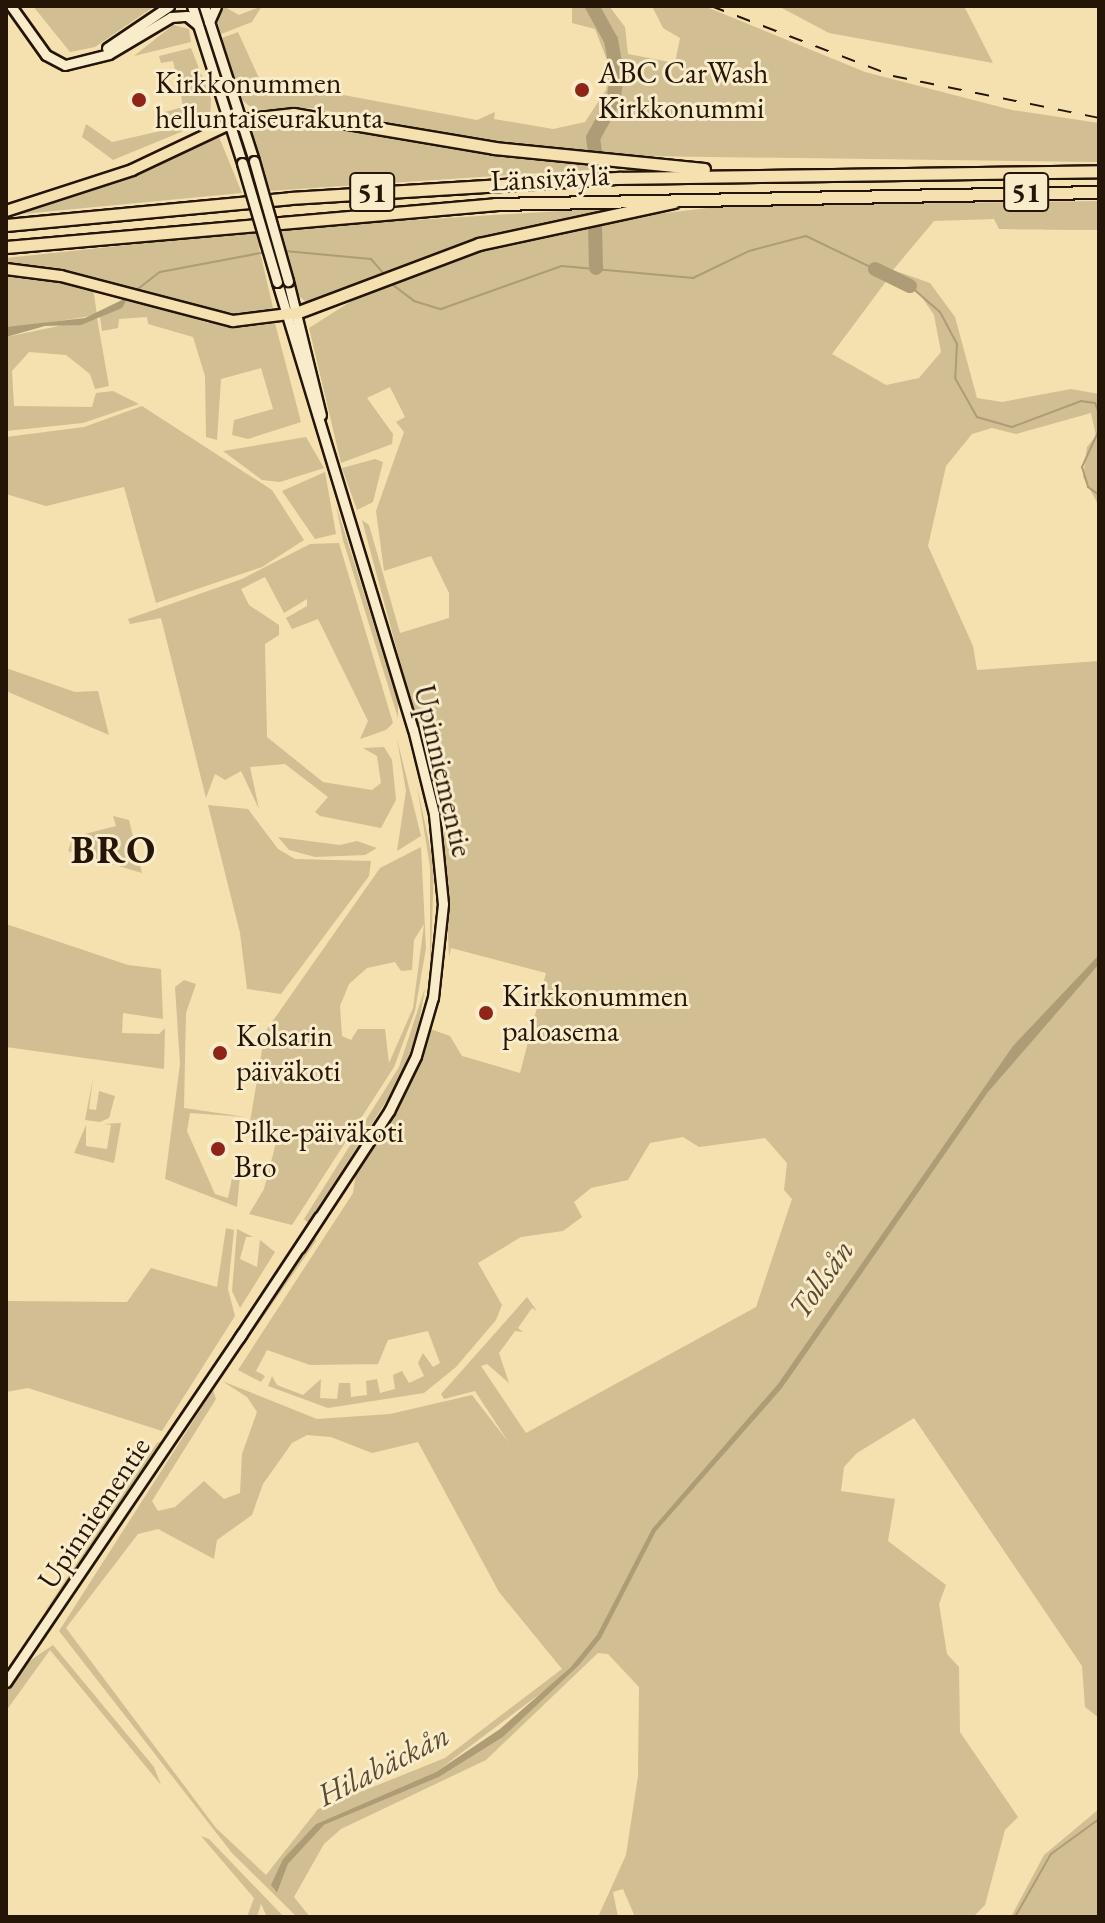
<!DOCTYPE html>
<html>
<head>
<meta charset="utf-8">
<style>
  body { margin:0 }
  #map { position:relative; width:1105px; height:1923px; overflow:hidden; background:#f4e1af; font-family:"EB Garamond",serif }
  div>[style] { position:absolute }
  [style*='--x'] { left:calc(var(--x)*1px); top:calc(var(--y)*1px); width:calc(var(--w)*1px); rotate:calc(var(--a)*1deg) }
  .green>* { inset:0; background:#d1be92 }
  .water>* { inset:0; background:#ae9c76 }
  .stream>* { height:2px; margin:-1px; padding:0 1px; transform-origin:1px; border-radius:1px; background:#ae9c76 }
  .river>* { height:14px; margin:-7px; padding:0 7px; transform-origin:7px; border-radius:7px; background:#ae9c76 }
  .roads { filter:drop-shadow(2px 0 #251507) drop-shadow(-2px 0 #251507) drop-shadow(0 2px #251507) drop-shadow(0 -2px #251507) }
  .secondary>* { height:9px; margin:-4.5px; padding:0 4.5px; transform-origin:4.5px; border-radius:4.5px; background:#f8eccb }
  .primary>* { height:10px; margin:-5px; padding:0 5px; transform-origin:5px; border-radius:5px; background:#f4e1af }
  .highway>* { height:11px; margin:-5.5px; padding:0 5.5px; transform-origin:5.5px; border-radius:5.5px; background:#f4e1af }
  .rail>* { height:2px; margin-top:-1px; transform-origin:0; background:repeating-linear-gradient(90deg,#251507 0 14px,transparent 0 28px) }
  .bridges { filter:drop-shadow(2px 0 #251507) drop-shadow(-2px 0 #251507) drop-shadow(0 2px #251507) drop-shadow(0 -2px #251507) }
  .secondary-bridge>* { height:9px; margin:-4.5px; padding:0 4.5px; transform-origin:4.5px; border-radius:4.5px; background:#f8eccb }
  .dots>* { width:22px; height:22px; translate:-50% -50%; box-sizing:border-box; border:4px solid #f8eccb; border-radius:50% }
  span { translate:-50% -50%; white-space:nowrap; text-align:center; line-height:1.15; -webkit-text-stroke:6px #f8eccb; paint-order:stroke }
  .shield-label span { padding:2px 6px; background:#f8eccb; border:2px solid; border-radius:6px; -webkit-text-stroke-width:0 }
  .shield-label { font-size:28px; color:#251507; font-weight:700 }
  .poi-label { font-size:30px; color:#251507 }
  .left { translate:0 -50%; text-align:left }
  .street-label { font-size:30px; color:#251507 }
  .water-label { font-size:32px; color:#5c4b33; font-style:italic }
  .district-label { font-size:38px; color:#251507; font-weight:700; letter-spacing:2px }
  .frame { position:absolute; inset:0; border:8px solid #251507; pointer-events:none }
</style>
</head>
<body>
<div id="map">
  <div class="green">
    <i style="clip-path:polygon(33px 6px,155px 6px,95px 47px,70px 52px)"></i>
    <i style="clip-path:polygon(223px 6px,239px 15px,262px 6px,252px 22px,221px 34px,216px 17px)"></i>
    <i style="clip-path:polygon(572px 6px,609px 6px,625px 27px,628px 54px,675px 63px,680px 38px,663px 28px,652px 6px,704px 6px,865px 72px,1012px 110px,1099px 123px,1099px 162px,639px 156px,491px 141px,311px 108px,254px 110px,240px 98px,222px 38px,238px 32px,264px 89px,317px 90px,477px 120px,495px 112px,494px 119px,553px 129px,585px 122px,606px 90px,610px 68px,595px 29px,572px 23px)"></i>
    <i style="clip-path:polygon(778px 6px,964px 6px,993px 63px,829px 33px)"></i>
    <i style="clip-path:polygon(173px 25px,189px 29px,191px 42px,134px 56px)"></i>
    <i style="clip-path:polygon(191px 48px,211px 99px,210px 120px,113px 160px,82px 137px,86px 124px,112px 142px,165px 130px,161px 113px,183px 107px,181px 95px,190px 88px,179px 88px,173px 61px,161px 63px,159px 56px)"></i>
    <i style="clip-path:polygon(275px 122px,329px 123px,649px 166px,268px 191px,248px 128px)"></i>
    <i style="clip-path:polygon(219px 137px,242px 193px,11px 215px,103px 187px)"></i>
    <i style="clip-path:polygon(evenodd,1099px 201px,1099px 230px,999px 229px,994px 219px,934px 221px,893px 270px,930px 283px,955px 317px,977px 398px,1002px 402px,1071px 389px,1099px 394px,1099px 506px,1083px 477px,1087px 447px,1096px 436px,1091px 413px,1016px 434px,992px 428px,972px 434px,946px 466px,928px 546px,973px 646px,977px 670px,1099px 661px,1099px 1718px,1085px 1707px,1082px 1666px,914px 1418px,857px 1453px,844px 1467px,841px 1491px,895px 1499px,888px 1541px,946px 1585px,939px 1604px,947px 1654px,959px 1667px,960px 1732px,1018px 1817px,1005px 1830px,985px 1905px,973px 1917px,635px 1917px,623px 1889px,613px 1892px,618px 1917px,598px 1917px,626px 1855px,638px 1776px,639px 1687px,608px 1654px,598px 1653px,486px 1760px,341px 1829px,324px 1844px,294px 1897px,310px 1917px,297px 1917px,232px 1853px,59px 1631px,213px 1390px,216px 1399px,152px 1501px,158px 1511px,175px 1507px,204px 1481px,224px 1499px,240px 1493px,242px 1454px,257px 1412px,247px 1397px,222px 1381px,317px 1419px,390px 1414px,472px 1395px,509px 1443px,475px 1391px,444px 1399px,441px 1394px,527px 1297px,537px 1311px,532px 1308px,518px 1328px,523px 1332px,515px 1331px,499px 1353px,509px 1383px,487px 1364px,481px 1366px,526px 1433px,756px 1307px,792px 1199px,784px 1190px,787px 1163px,765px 1138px,699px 1147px,683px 1137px,650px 1143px,628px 1180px,591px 1188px,574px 1202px,582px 1217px,563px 1231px,521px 1237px,478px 1263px,502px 1305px,496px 1320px,456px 1367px,424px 1393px,328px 1408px,268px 1386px,272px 1376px,277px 1385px,303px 1395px,321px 1379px,320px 1398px,337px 1399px,339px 1383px,350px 1383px,351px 1397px,367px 1395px,366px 1381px,377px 1379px,380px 1393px,395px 1389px,393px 1375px,402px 1371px,409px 1383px,424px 1376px,418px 1363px,423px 1353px,433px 1367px,440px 1363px,428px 1331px,388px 1340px,378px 1364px,310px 1365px,267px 1350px,256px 1371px,265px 1376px,261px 1382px,238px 1370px,353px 1193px,356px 1173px,394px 1114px,430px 1029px,450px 1036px,462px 1056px,520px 1073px,546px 973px,451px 948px,449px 957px,443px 822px,362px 520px,369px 525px,400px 633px,449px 618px,449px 593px,431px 556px,384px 571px,376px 511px,404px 432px,396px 422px,405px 417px,390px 387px,367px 398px,393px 434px,392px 444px,341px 463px,309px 328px,364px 293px,466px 254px,581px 223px,724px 206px,1099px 201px,890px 276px,919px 293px,934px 315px,941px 352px,919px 378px,886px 385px,832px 354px,890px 276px,1099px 201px,331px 1437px,372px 1453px,418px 1442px,499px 1592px,562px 1669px,445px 1758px,318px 1809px,266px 1875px,216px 1828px,66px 1628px,138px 1534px,158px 1529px,214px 1559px,217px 1540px,252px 1515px,263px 1484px,292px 1443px,307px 1435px,331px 1437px,1099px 201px,577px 1666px,503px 1737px,439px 1777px,324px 1825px,288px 1864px,277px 1893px,273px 1888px,283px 1859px,316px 1824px,436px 1772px,577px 1666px)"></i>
    <i style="clip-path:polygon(625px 207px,520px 228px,307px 303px,298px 295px,285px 244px,259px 248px,274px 312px,248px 316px,6px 265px,6px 258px,286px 228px)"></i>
    <i style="clip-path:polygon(6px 274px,93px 288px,97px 315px,8px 329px)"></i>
    <i style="clip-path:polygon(131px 298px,208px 323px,275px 323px,301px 422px,248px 439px,232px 435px,234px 420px,273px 409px,261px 368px,221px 379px,217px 440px,206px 437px,205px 376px,193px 337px,148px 324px,147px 317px,119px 319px,118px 328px,102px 331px,100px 317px)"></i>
    <i style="clip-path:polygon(97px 318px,109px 386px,95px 389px,90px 374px,66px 355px,29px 352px,12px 371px,14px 406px,92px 407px,96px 393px,113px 391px,139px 404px,83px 423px,6px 431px,6px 337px)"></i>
    <i style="clip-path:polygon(142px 406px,272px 490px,304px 540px,262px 567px,156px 603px,124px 487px,46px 506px,6px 494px,6px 437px,84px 427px)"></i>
    <i style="clip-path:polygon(306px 437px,324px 468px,280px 482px,262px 480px,223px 451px)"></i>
    <i style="clip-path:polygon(375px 459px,383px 462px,373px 502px,357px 510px,342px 468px)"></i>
    <i style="clip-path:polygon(325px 472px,336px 534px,315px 539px,282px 491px)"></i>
    <i style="clip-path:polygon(336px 505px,398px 701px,398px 718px,343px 540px)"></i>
    <i style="clip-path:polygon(339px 543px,393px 723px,386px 730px,360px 739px,368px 721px,318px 619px,292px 629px,286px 618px,307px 606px,307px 599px,284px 613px,265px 577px,241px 589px,249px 605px,279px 625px,279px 635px,265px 644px,267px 737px,323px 782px,372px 790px,381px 783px,377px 756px,363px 748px,384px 747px,392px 760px,396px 800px,381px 828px,320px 816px,315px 812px,328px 797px,285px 764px,250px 767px,259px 809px,241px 771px,225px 780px,215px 774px,206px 798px,161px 618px,130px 624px,128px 619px,242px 579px,310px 544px)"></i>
    <i style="clip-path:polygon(6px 668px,75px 692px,98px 691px,109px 735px,6px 691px)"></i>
    <i style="clip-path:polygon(397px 739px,421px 836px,397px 851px,406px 791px)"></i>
    <i style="clip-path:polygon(417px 786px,434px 866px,430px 984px,430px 867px)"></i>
    <i style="clip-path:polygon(208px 805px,248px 809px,278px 849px,295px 859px,371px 861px,369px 876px,281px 994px,247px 989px,240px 933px)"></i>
    <i style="clip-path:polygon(113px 816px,129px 820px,142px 873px,68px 851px,73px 837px,116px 826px)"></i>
    <i style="clip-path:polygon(278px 837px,340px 845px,357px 841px,377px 848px,365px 855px,315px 857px,289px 850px)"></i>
    <i style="clip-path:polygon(evenodd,421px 847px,426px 948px,415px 1011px,394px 1067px,292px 1225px,249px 1214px,264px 1189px,279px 1131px,248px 1134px,265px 1032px,380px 868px,421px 847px,424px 924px,413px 1008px,389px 1063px,385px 1029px,358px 1029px,351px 1040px,342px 1036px,340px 1006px,349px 984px,367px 968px,395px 962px,401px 971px,412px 970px,414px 940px,424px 924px)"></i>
    <i style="clip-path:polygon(6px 924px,128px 965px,161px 969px,163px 1019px,123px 1013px,122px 1033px,159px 1034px,165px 1028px,164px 1069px,6px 1047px)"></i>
    <i style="clip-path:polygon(184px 980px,196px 984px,186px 1013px,184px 1108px,246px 1117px,190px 1113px,187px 1131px,215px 1194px,228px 1198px,233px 1173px,240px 1175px,237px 1207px,165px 1179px,180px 1064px,175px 987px)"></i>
    <i style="clip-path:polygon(425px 988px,417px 1035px,396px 1086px,308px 1223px,304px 1219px,399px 1067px)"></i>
    <i style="clip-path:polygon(93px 1078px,89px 1109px,96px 1110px,99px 1091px,115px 1096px,109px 1118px,100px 1122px,85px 1120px)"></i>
    <i style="clip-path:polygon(121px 1123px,114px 1163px,74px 1153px,86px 1125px,86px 1146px,107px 1149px,111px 1125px,104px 1124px)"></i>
    <i style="clip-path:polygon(226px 1228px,234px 1230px,228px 1289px,235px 1316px,162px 1431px,28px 1388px,6px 1392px,6px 1301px,127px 1302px,151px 1268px,217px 1287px)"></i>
    <i style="clip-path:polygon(237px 1229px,253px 1237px,246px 1237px,240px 1259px,257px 1267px,260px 1240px,275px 1252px,240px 1308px,232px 1291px)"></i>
    <i style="clip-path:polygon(315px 1236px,316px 1241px,236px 1356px,236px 1354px)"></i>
    <i style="clip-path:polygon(161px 1441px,102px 1535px,43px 1614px,157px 1443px)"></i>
    <i style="clip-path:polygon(53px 1645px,154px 1767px,161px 1785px,50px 1650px,6px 1711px,6px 1692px,31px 1660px)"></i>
    <i style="clip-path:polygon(1099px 1809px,1099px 1917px,1011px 1917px,1044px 1855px)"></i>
    <i style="clip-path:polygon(201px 1836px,209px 1839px,284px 1917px,267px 1917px,261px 1904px,257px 1917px,247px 1917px,254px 1898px)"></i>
  </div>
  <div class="water">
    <i style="clip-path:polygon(128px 297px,122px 308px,81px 325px,45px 326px,6px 337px,6px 327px,85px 318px)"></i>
    <i style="clip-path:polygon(1099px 955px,1099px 964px,988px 1092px,782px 1388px,656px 1531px,601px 1638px,579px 1665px,503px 1737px,439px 1777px,324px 1825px,288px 1864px,277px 1893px,271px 1885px,283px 1859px,316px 1824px,436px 1772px,500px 1729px,571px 1667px,597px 1635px,652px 1529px,778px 1384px,1013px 1046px)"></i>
  </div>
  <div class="stream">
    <i style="--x:285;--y:251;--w:86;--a:5.3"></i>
    <i style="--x:371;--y:259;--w:23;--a:49"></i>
    <i style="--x:389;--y:282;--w:31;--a:37"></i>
    <i style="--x:414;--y:301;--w:28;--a:17"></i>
    <i style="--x:441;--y:309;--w:128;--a:-19.6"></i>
    <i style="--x:562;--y:266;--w:132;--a:5.2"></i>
    <i style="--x:693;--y:278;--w:62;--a:-25.7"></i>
    <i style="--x:749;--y:251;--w:59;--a:-14.7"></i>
    <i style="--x:806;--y:236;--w:115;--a:25.7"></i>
    <i style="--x:910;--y:286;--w:40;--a:41"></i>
    <i style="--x:940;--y:312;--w:36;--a:62"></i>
    <i style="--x:957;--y:344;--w:34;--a:93"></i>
    <i style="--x:955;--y:378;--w:45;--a:60.6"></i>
    <i style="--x:977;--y:417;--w:36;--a:16"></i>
    <i style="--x:1012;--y:427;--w:74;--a:-20.6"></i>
    <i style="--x:1081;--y:401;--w:14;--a:8"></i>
    <i style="--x:1095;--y:403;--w:11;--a:68"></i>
    <i style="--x:134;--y:292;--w:33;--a:-38"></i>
    <i style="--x:160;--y:272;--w:108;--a:-10.7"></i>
    <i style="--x:1099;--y:430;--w:41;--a:114.7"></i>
    <i style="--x:1082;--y:467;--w:21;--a:73"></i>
    <i style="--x:1088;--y:487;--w:14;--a:36"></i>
    <i style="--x:1015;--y:1917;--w:73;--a:-60.3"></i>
    <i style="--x:1051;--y:1854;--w:59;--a:-36.1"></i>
  </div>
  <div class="river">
    <i style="--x:592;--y:6;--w:39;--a:61"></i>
    <i style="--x:611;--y:40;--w:35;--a:80"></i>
    <i style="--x:617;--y:74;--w:28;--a:98"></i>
    <i style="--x:613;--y:102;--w:41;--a:119.1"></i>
    <i style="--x:593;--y:138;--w:15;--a:82"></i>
    <i style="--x:595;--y:226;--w:42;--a:88.6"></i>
    <i style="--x:875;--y:269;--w:39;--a:26"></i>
  </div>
  <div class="roads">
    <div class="secondary">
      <i style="--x:11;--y:6;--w:60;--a:54.5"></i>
      <i style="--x:46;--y:55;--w:21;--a:28"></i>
      <i style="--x:65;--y:65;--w:45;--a:-14"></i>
      <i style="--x:109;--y:54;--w:72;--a:-30.8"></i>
      <i style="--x:171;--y:17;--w:16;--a:-4"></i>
      <i style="--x:187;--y:16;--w:13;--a:39"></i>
      <i style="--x:192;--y:6;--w:165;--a:72.3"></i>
      <i style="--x:204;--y:6;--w:163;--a:72.1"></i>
      <i style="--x:209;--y:22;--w:17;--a:-66"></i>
      <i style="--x:107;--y:48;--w:75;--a:-34.1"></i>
      <i style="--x:288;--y:281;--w:138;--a:76.2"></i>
      <i style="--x:277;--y:282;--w:467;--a:73.1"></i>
      <i style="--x:413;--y:729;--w:88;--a:76.1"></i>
      <i style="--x:434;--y:814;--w:90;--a:84.3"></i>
      <i style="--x:443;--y:904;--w:94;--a:96.1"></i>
      <i style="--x:433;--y:997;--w:61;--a:106.1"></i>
      <i style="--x:416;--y:1056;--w:61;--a:116.1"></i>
      <i style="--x:389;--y:1111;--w:163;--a:123.2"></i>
      <i style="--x:239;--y:1338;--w:145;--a:-56.5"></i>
      <i style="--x:6;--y:1682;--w:420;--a:-55.9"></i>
    </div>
    <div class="primary">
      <i style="--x:6;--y:211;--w:133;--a:-18"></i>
      <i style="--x:132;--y:170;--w:105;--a:-25.3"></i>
      <i style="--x:6;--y:269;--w:55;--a:7.3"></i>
      <i style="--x:61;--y:276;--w:178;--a:14.7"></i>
      <i style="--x:233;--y:321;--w:64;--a:-7.2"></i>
    </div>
    <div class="highway">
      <i style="--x:240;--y:120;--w:54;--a:-6.3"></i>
      <i style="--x:294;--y:114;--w:203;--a:9.6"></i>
      <i style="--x:494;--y:148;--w:211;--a:5.7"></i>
      <i style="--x:6;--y:225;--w:285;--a:-5.4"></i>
      <i style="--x:290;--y:198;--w:331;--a:-3.5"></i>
      <i style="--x:620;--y:178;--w:479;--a:-0.8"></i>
      <i style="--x:6;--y:247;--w:491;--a:-5"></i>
      <i style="--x:495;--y:204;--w:604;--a:-1.14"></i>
      <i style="--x:296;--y:313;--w:196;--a:-20.7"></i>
      <i style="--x:479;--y:244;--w:199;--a:-12.2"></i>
    </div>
  </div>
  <div class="rail">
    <i style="--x:711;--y:6;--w:195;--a:21"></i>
    <i style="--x:893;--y:76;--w:210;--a:11.5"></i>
  </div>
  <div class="bridges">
    <div class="secondary-bridge">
      <i style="--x:254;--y:161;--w:125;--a:74.2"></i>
      <i style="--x:242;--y:163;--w:124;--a:73.6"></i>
    </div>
  </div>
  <div class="dots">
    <i style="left:582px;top:90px;background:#8f2418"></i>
    <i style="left:139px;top:100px;background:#8f2418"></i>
    <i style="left:486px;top:1013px;background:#8f2418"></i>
    <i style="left:220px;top:1053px;background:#8f2418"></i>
    <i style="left:218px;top:1149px;background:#8f2418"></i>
  </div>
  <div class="shield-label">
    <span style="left:372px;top:192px">51</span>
    <span style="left:1026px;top:192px">51</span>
  </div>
  <div class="poi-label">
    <span class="left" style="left:598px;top:90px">ABC CarWash<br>Kirkkonummi</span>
    <span class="left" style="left:155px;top:100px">Kirkkonummen<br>helluntaiseurakunta</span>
    <span class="left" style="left:502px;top:1013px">Kirkkonummen<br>paloasema</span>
    <span class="left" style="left:236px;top:1053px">Kolsarin<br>päiväkoti</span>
    <span class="left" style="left:234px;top:1149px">Pilke-päiväkoti<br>Bro</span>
  </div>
  <div class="street-label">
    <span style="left:550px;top:178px;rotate:-3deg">Länsiväylä</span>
    <span style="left:443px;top:771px;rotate:77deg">Upinniementie</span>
    <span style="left:94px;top:1513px;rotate:-56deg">Upinniementie</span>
  </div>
  <div class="water-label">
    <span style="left:821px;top:1279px;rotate:-55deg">Tollsån</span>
    <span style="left:383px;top:1765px;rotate:-27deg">Hilabäckån</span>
  </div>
  <div class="district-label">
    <span style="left:114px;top:850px">BRO</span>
  </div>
  <div class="frame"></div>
</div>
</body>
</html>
